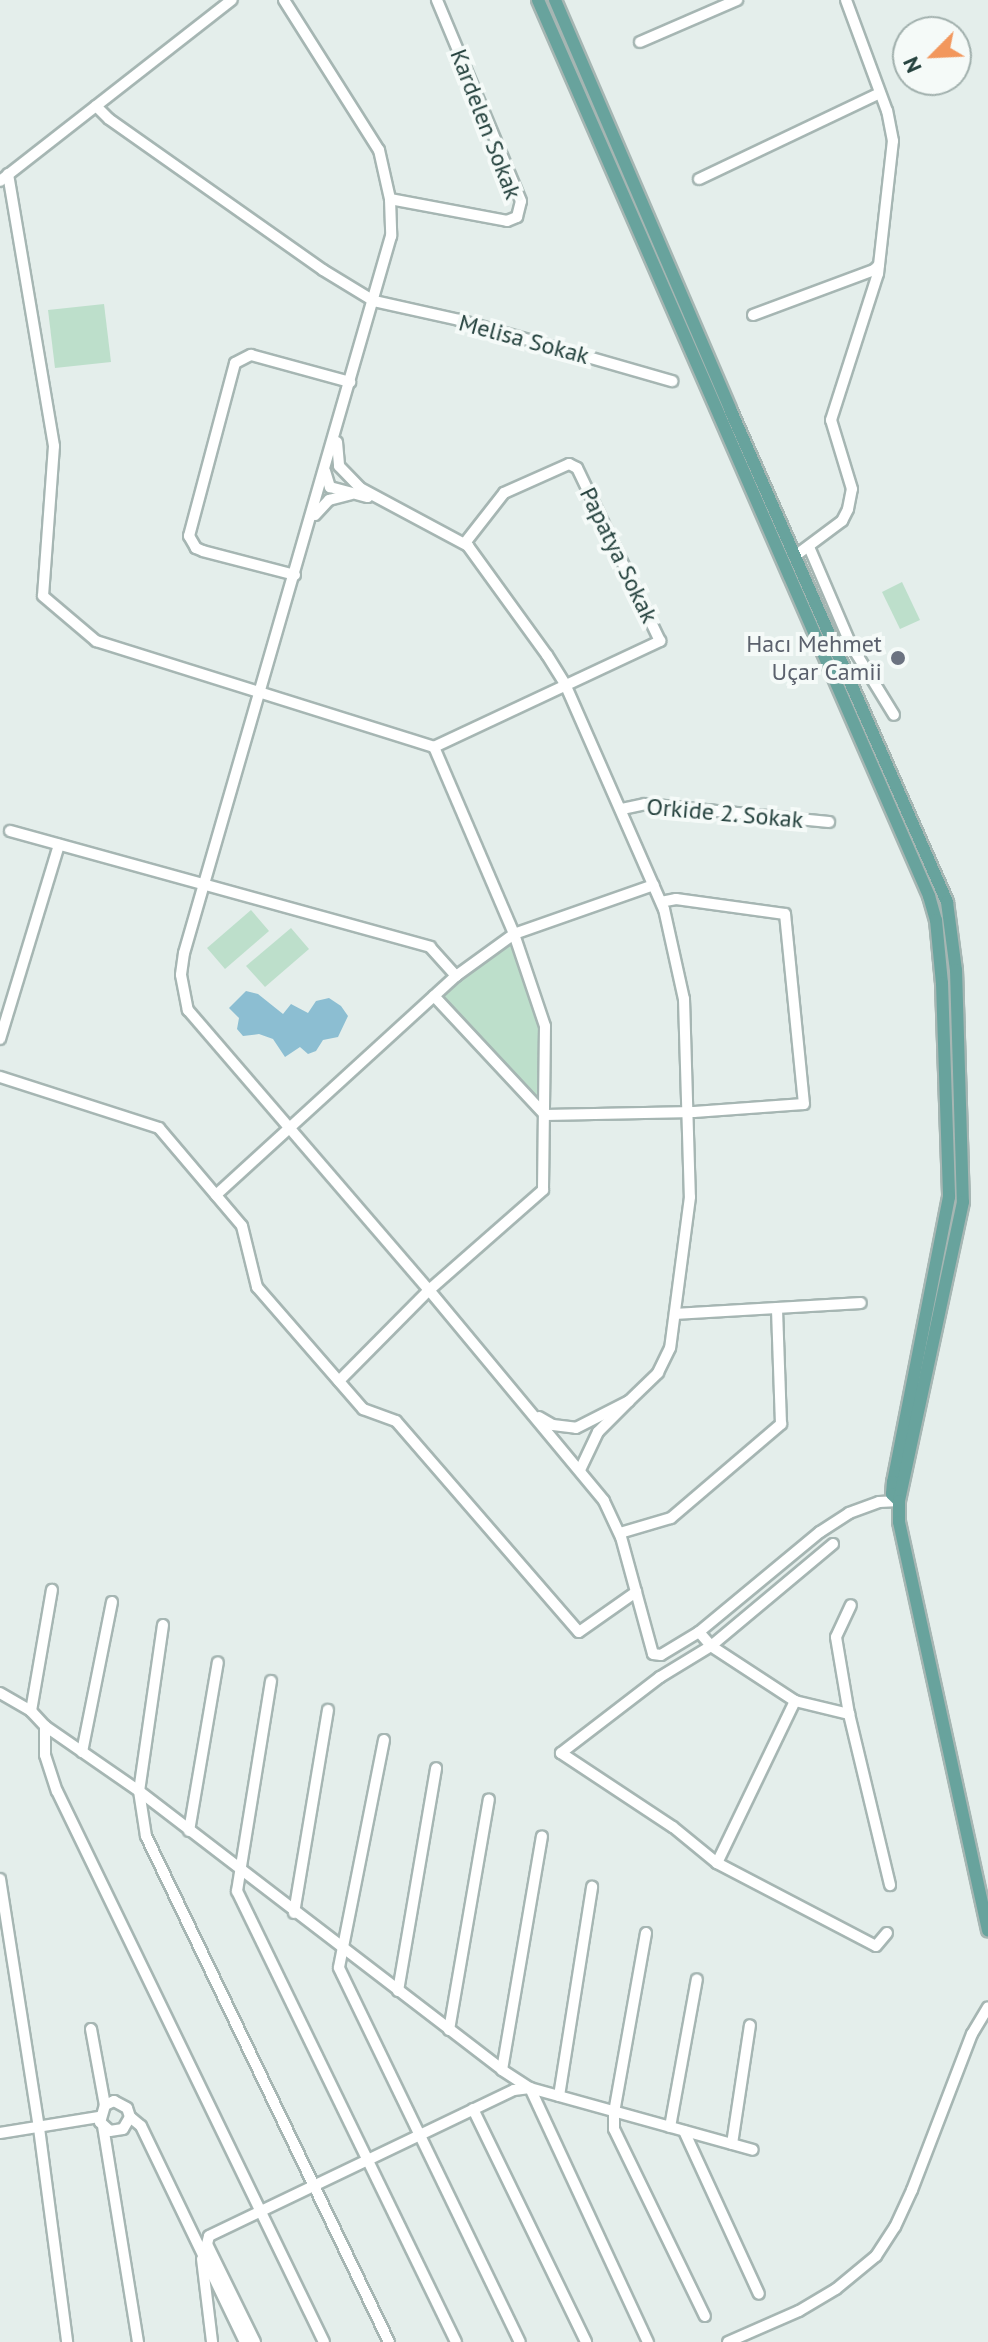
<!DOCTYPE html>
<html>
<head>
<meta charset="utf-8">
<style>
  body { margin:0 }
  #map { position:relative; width:988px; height:2342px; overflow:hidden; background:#e4eeeb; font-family:"PT Sans",sans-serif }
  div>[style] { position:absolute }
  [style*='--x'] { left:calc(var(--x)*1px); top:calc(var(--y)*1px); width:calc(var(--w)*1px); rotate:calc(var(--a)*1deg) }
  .green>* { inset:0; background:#bddfcb }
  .water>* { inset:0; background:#8cbed2 }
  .roads { filter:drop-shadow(2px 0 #a6b6b3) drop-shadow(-2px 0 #a6b6b3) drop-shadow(0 2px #a6b6b3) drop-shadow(0 -2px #a6b6b3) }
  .minor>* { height:10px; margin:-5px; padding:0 5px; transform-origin:5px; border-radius:5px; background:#fff }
  .major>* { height:12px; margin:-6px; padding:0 6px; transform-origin:6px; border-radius:6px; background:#68a39d }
  .dots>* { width:22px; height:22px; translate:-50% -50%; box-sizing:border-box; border:4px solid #f5faf8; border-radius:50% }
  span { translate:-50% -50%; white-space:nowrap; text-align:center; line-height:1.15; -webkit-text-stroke:8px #f5faf8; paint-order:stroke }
  .street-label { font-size:24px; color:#23403c }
  .worship-label { font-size:24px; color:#5b616d }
  .right { translate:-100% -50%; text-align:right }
  .north { position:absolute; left:892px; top:16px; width:80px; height:80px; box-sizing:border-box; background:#f5faf8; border:2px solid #a1b0ad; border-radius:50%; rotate:246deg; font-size:22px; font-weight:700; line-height:32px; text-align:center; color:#23403c }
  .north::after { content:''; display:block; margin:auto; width:28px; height:36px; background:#f2975d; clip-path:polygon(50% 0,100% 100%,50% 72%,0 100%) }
</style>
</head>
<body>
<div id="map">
  <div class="green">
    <i style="clip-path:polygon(104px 304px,111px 362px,55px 368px,48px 310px)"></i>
    <i style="clip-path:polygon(902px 582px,920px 620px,900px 629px,882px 592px)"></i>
    <i style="clip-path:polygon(251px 910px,269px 931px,225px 969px,207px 948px)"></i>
    <i style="clip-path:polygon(291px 928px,309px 949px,265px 987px,246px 966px)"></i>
    <i style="clip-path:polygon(514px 934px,545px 1026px,545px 1115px,434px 996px)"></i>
  </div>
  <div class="water">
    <i style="clip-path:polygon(246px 991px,258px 994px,283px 1014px,291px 1004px,308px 1013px,316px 1001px,329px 998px,341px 1006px,348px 1016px,338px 1037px,323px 1040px,316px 1051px,308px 1054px,300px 1047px,285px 1057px,273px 1039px,259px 1034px,243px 1036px,237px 1029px,239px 1018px,229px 1008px)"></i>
  </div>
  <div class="roads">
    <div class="minor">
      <i style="--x:284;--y:0;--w:178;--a:57.7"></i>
      <i style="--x:379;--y:150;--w:50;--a:77.3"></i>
      <i style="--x:390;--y:199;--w:37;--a:88"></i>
      <i style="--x:391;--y:236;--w:746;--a:106.1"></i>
      <i style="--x:184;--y:953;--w:22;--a:98"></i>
      <i style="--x:181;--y:975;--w:36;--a:79"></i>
      <i style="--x:188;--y:1010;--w:369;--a:49.3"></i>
      <i style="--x:429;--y:1290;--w:274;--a:50.3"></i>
      <i style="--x:604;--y:1501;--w:40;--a:65"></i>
      <i style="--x:621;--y:1537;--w:121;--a:74.7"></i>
      <i style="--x:653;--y:1654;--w:8;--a:7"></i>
      <i style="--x:661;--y:1655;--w:44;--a:-31.2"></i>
      <i style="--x:699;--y:1632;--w:157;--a:-39.6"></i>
      <i style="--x:820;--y:1532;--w:35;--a:-33"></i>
      <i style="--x:849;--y:1513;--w:32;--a:-20"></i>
      <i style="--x:879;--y:1502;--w:20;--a:-3"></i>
      <i style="--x:640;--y:42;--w:106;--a:-23.4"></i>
      <i style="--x:96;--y:106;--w:18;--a:45"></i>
      <i style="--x:109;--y:119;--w:262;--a:35.2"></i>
      <i style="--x:323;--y:270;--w:60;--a:31.3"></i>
      <i style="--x:374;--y:301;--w:87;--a:12.6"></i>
      <i style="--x:459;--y:320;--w:222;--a:16"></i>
      <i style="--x:8;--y:174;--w:276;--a:80.4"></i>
      <i style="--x:54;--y:446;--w:150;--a:94.2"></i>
      <i style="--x:43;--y:596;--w:70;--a:40.3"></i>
      <i style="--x:96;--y:641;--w:354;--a:17.4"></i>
      <i style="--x:434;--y:747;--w:203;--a:66.8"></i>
      <i style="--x:514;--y:934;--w:97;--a:71.4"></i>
      <i style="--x:545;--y:1026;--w:164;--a:90.7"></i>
      <i style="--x:543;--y:1190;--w:152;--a:138.7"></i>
      <i style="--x:429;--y:1290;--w:128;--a:134.7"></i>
      <i style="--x:699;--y:179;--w:200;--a:-25.4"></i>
      <i style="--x:0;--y:181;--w:294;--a:-38"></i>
      <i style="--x:390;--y:199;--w:119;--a:10.6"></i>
      <i style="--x:507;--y:221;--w:11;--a:-22"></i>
      <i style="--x:517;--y:217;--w:16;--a:-76"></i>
      <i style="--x:521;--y:201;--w:218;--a:-112.7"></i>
      <i style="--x:753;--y:315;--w:129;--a:-20.4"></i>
      <i style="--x:874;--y:270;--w:7;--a:-45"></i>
      <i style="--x:337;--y:442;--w:24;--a:85"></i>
      <i style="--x:339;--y:466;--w:30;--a:46"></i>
      <i style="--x:360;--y:488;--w:123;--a:28.2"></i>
      <i style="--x:468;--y:546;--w:135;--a:54.1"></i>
      <i style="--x:547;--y:655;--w:34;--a:58"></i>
      <i style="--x:565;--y:684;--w:246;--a:66.3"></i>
      <i style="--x:664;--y:909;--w:92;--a:77.5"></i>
      <i style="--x:684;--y:999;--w:198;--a:88.3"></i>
      <i style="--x:690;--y:1197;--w:152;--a:97.5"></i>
      <i style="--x:670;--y:1348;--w:28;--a:116"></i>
      <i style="--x:658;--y:1373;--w:40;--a:136"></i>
      <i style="--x:325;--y:471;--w:17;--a:73"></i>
      <i style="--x:330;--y:487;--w:39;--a:15"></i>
      <i style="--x:315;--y:515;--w:21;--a:-47"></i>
      <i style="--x:329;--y:500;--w:23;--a:-15"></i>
      <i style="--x:809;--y:547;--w:107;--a:66.8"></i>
      <i style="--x:851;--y:645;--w:82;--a:58.4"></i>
      <i style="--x:795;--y:556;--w:59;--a:-36.7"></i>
      <i style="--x:842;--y:521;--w:13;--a:-63"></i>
      <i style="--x:848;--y:509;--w:20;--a:-79"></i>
      <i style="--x:852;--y:489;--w:72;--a:-106.9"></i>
      <i style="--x:831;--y:420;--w:153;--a:-72.2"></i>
      <i style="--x:878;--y:274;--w:134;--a:-83.6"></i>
      <i style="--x:893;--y:141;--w:31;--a:-101"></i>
      <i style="--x:887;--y:111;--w:118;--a:-110.3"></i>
      <i style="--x:295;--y:575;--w:95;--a:-165.4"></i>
      <i style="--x:203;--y:551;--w:8;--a:-157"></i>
      <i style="--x:196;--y:548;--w:14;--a:-120"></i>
      <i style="--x:189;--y:536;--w:179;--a:-75.1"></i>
      <i style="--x:235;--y:363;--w:18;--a:-27"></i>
      <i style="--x:251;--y:355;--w:103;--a:15.3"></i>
      <i style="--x:434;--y:747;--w:250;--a:-25.1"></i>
      <i style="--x:660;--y:641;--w:192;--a:-115.6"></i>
      <i style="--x:577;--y:468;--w:9;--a:-153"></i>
      <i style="--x:569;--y:464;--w:71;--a:156"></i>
      <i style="--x:504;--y:493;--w:63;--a:128"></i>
      <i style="--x:622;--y:809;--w:24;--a:-12"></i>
      <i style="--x:645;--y:804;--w:185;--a:5.6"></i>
      <i style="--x:10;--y:831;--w:436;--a:15.4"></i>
      <i style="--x:430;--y:947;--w:39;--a:48"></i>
      <i style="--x:434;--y:996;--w:163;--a:47"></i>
      <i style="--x:545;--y:1115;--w:149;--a:-1.2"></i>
      <i style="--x:694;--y:1112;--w:110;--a:-4.2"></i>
      <i style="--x:804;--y:1104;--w:191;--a:-95.7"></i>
      <i style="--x:785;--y:914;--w:110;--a:-172.2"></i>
      <i style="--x:676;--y:899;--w:15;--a:169"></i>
      <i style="--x:0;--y:1039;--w:203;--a:-73.1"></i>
      <i style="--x:0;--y:1077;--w:167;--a:17.8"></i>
      <i style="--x:159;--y:1128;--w:128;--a:49.7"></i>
      <i style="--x:242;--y:1226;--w:63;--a:76.2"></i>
      <i style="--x:257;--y:1287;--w:162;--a:49"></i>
      <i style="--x:363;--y:1409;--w:35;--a:20"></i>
      <i style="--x:396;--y:1421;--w:279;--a:49.1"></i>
      <i style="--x:579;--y:1632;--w:70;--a:-35.1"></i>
      <i style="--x:216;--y:1195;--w:325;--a:-42.4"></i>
      <i style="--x:456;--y:976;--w:72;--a:-35.9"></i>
      <i style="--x:514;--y:934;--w:148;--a:-19.3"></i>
      <i style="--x:675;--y:1314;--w:186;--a:-3.4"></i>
      <i style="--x:539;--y:1417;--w:16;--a:30"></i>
      <i style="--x:553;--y:1425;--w:23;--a:7"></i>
      <i style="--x:576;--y:1428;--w:59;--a:-27"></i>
      <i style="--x:629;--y:1401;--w:44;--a:135"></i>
      <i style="--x:598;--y:1432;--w:42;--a:115.3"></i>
      <i style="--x:620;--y:1533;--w:53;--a:-16.4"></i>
      <i style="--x:671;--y:1518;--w:145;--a:-40.5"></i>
      <i style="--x:781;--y:1424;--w:116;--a:-92"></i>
      <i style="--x:833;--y:1544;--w:159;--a:140.1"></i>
      <i style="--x:711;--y:1646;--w:60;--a:148.7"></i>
      <i style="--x:660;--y:1677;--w:125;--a:142.5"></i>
      <i style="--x:561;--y:1753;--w:134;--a:33.5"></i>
      <i style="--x:673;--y:1827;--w:57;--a:39.3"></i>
      <i style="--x:717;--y:1863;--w:179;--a:27.6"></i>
      <i style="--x:876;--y:1946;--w:17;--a:-50"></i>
      <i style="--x:163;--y:1625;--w:168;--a:98.2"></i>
      <i style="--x:139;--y:1791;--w:46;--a:81.2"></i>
      <i style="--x:146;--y:1836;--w:561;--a:64.35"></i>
      <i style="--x:699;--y:1632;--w:18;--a:49"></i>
      <i style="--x:711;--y:1646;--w:100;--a:33.2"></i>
      <i style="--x:795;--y:1701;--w:56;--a:13.5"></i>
      <i style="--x:849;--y:1714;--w:176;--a:76.5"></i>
      <i style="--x:271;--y:1681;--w:213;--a:99.2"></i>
      <i style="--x:237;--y:1891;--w:501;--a:64.1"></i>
      <i style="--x:0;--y:1693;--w:36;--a:30"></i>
      <i style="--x:31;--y:1711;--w:21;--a:47"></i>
      <i style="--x:45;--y:1726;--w:114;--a:34.7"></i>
      <i style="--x:139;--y:1791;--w:458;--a:37.5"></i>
      <i style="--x:502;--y:2070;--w:33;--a:33"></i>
      <i style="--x:530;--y:2088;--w:231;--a:15.5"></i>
      <i style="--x:31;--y:1711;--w:123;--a:-80.2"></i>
      <i style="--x:849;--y:1714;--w:78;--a:-99.6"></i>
      <i style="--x:836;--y:1637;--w:35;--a:-65"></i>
      <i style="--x:45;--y:1726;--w:29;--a:90"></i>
      <i style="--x:45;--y:1755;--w:38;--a:72"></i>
      <i style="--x:57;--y:1791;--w:612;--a:64.15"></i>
      <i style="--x:384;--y:1740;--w:232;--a:101.2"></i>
      <i style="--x:339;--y:1968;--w:415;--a:64.2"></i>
      <i style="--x:82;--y:1752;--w:153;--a:-78.7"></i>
      <i style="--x:189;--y:1831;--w:171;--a:-80.3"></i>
      <i style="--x:717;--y:1863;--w:180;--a:-64.3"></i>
      <i style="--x:0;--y:1879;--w:252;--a:81.1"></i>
      <i style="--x:39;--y:2128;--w:216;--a:82.5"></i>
      <i style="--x:294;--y:1913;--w:206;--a:-80.5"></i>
      <i style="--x:646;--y:1933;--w:182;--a:100.1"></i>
      <i style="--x:614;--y:2112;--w:17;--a:90"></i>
      <i style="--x:614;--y:2129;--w:208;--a:64.1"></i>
      <i style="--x:398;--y:1991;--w:226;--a:-80.3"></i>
      <i style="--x:91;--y:2029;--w:77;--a:79.6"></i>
      <i style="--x:105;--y:2105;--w:18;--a:106"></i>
      <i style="--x:100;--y:2122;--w:13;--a:42"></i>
      <i style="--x:110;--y:2131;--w:13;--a:-9"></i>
      <i style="--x:123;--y:2129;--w:14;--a:-60"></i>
      <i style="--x:130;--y:2117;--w:9;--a:-108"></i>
      <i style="--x:127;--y:2108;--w:15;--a:-152"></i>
      <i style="--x:114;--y:2101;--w:10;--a:156"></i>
      <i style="--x:449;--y:2030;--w:234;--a:-80.2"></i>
      <i style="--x:502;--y:2070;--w:237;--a:-80.3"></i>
      <i style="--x:559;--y:2096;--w:212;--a:-81"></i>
      <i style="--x:473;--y:2109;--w:259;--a:64.1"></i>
      <i style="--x:130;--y:2117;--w:14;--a:39"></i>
      <i style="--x:141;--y:2126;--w:240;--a:64.3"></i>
      <i style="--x:103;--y:2126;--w:219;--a:80.8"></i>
      <i style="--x:670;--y:2127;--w:150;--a:-79.7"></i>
      <i style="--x:684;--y:2131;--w:179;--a:65.3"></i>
      <i style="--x:0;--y:2133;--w:100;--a:-9.2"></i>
      <i style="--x:732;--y:2144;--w:120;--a:-81.4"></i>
      <i style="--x:202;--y:2259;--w:84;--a:83.1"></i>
      <i style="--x:255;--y:2342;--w:109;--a:-116.1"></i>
      <i style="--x:207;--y:2244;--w:8;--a:-76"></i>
      <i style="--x:209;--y:2236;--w:338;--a:-25.6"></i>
      <i style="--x:514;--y:2090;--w:16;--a:-7"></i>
      <i style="--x:530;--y:2088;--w:280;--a:65.1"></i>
      <i style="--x:728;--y:2342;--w:77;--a:-23.6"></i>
      <i style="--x:799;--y:2311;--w:43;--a:-30.7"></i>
      <i style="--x:836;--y:2289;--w:52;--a:-39.5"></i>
      <i style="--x:876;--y:2256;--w:35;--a:-57"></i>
      <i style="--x:895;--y:2227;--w:41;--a:-65.3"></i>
      <i style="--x:912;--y:2190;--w:167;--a:-69"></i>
      <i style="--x:972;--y:2034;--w:31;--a:-59"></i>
    </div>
    <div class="major">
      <i style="--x:538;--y:0;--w:978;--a:66.42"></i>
      <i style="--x:929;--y:896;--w:25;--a:74"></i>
      <i style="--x:936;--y:920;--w:63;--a:84.6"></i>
      <i style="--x:942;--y:983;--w:214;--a:88.1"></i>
      <i style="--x:949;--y:1197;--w:290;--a:101.1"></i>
      <i style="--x:893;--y:1482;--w:12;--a:95"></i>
      <i style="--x:892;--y:1494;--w:10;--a:45"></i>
      <i style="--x:555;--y:0;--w:445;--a:66.8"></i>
      <i style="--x:730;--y:409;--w:539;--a:66.24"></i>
      <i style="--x:947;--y:902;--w:69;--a:82.5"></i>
      <i style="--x:956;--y:970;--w:232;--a:88.3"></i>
      <i style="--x:963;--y:1202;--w:306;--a:102.1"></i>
      <i style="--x:899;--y:1501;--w:21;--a:90"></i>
      <i style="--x:899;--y:1522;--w:418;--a:77.7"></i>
    </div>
  </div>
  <div class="dots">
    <i style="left:898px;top:658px;background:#6b7280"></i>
  </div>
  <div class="street-label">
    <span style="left:486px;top:124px;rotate:69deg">Kardelen Sokak</span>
    <span style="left:524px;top:339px;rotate:15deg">Melisa Sokak</span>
    <span style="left:619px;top:555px;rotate:64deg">Papatya Sokak</span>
    <span style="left:725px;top:813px;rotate:5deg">Orkide 2. Sokak</span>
  </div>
  <div class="worship-label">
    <span class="right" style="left:882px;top:658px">Hacı Mehmet<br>Uçar Camii</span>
  </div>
  <div class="north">N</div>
</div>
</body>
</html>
